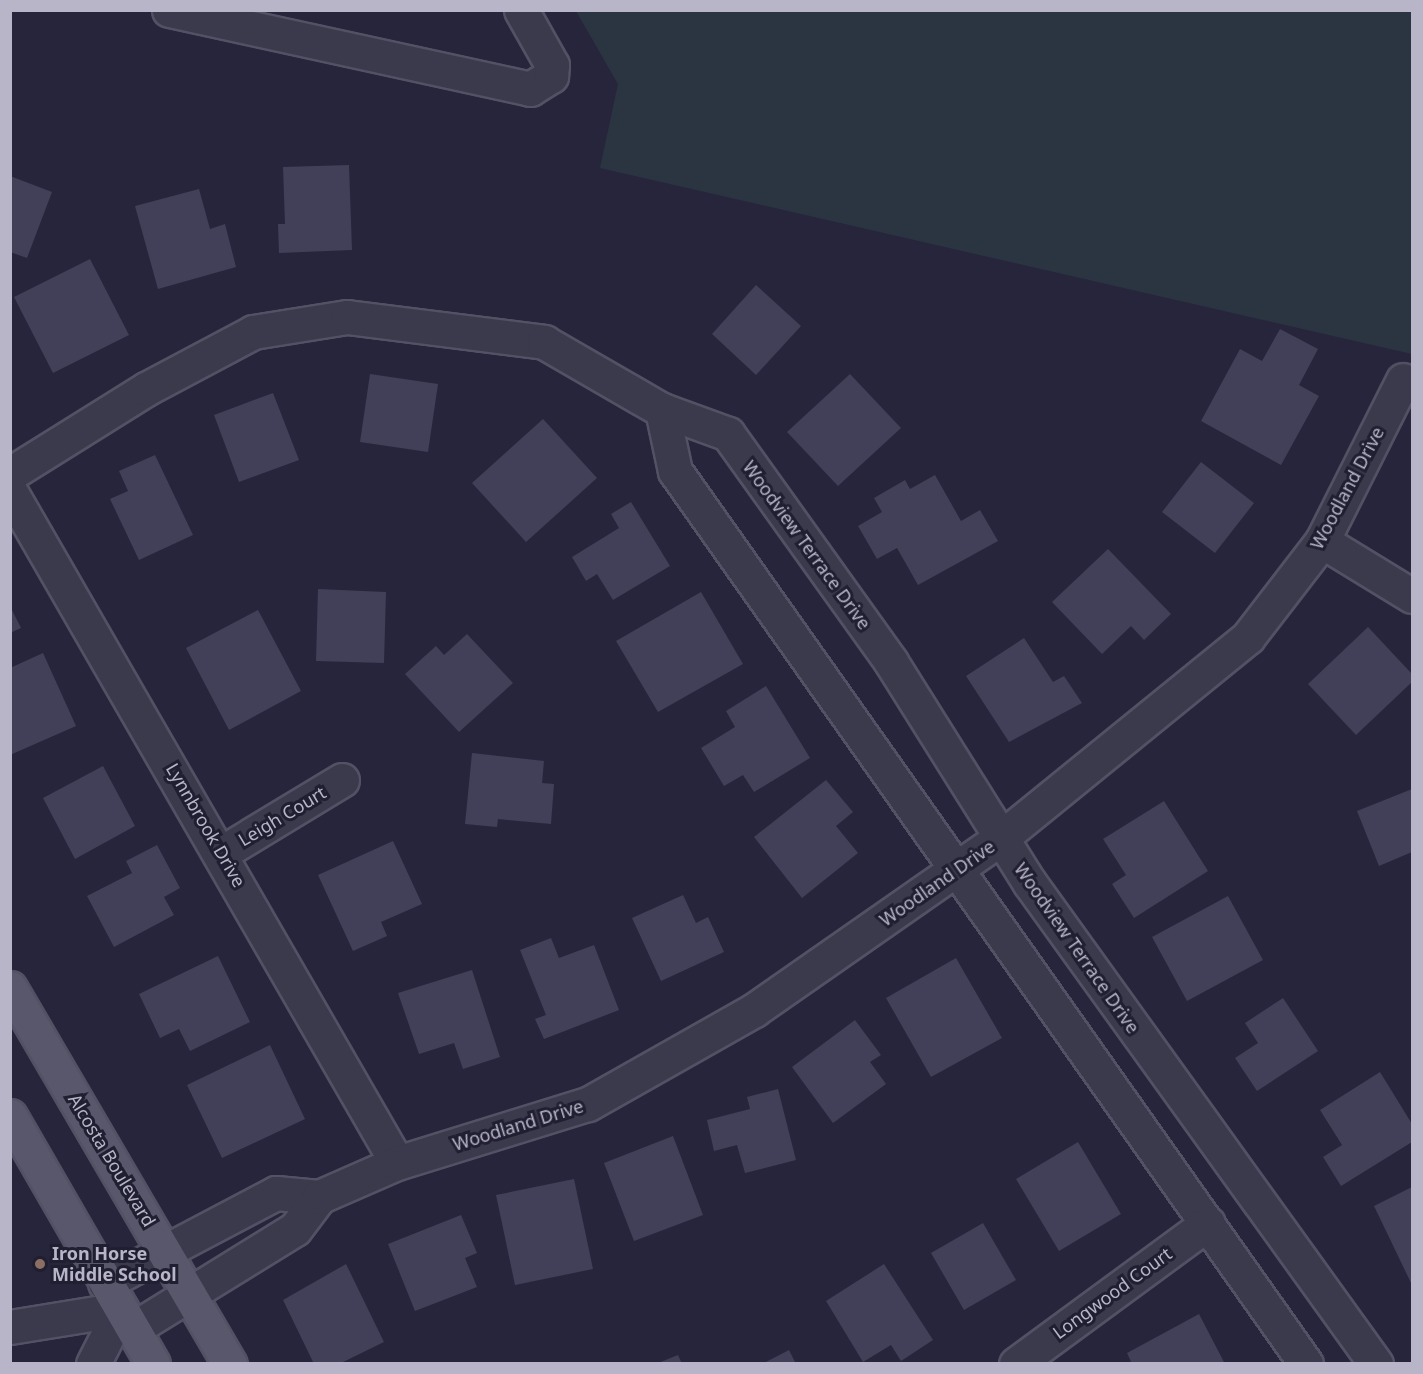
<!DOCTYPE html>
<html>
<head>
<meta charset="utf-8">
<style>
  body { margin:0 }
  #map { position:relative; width:1423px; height:1374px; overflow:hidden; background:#27253b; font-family:"Noto Sans",sans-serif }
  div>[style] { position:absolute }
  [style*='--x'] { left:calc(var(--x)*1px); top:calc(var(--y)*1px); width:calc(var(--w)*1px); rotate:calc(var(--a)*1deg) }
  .green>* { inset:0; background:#2b3542 }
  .building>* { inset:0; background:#423f59 }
  .roads { filter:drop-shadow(2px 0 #535164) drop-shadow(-2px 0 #535164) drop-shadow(0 2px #535164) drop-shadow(0 -2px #535164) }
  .minor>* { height:33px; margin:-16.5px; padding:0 16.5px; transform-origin:16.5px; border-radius:16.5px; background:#3b394c }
  .major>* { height:33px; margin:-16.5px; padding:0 16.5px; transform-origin:16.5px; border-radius:16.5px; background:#59576c }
  .dots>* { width:16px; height:16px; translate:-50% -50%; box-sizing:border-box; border:3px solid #201e31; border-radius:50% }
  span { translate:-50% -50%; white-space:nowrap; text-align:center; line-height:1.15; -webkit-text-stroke:6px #201e31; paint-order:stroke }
  .street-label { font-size:18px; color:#b7b5c7 }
  .poi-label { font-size:18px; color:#b7b5c7; font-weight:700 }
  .left { translate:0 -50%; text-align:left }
  .frame { position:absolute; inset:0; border:12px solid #b7b5c7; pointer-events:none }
</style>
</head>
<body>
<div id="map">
  <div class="green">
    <i style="clip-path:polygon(576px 11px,1412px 11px,1412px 354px,600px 168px,618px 84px)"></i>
  </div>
  <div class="building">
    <i style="clip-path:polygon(349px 165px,352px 250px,279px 253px,278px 224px,285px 224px,283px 167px)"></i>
    <i style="clip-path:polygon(10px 176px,52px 192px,27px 258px,10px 252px)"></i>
    <i style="clip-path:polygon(199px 189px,210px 229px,225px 224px,236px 267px,158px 289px,135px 206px)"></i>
    <i style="clip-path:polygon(90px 259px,129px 335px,53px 373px,14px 297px)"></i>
    <i style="clip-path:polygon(756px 285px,801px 326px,756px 375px,712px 334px)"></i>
    <i style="clip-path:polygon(1280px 329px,1318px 349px,1299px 385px,1319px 396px,1281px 465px,1201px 421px,1240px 349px,1262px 361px)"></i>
    <i style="clip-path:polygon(370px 374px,438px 384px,428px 452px,360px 442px)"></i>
    <i style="clip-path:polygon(850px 374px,901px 428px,838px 486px,787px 432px)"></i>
    <i style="clip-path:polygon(273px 393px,299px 460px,239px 482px,214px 415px)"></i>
    <i style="clip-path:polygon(543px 419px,597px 478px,526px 542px,472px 483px)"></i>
    <i style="clip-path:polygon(155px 455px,193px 535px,139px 560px,110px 499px,128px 491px,119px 471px)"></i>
    <i style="clip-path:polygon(1201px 462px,1254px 503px,1215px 553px,1162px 512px)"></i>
    <i style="clip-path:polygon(935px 475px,961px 521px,980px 510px,998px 541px,918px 585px,897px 548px,877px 559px,858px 526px,882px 512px,874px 498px,905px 480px,910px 489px)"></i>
    <i style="clip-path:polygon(631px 502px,670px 566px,613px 600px,597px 574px,586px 581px,572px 557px,619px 528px,611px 514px)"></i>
    <i style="clip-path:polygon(1108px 549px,1171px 614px,1144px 640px,1131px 626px,1102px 654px,1052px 602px)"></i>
    <i style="clip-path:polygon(318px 589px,386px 592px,384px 663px,316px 661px)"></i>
    <i style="clip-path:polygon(701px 592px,743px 664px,658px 712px,616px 641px)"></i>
    <i style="clip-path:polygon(10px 606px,21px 628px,10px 633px)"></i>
    <i style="clip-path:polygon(258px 610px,301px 691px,229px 730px,186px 648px)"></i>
    <i style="clip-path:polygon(1368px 627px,1412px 674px,1412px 682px,1356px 735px,1308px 684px)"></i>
    <i style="clip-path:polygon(467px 634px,513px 683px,459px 732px,405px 674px,436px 646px,444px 655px)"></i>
    <i style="clip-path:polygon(1024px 638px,1053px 682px,1064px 676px,1082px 703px,1009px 742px,966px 676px)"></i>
    <i style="clip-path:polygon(43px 653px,76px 726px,10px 755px,10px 668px)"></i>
    <i style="clip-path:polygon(766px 686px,810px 758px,754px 792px,743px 775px,724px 786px,701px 748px,735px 727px,726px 711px)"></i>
    <i style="clip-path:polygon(472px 753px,544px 761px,542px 783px,554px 784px,551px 824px,498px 819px,497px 827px,465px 824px)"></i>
    <i style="clip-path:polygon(103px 766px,135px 826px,75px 859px,43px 798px)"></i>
    <i style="clip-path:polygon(826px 780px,853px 812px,836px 826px,858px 853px,802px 898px,754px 837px)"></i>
    <i style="clip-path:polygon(1412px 789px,1412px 852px,1379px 866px,1357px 811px)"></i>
    <i style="clip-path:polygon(1164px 801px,1208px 871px,1134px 918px,1112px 884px,1126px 875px,1103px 839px)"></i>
    <i style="clip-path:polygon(393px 841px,422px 904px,381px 922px,387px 936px,353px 951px,318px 875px)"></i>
    <i style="clip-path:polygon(157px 845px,180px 888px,164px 897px,174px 915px,114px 947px,87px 896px,132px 873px,126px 861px)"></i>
    <i style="clip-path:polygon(683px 895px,696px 923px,708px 917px,724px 952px,661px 981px,632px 918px)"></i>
    <i style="clip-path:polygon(1228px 896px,1263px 960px,1187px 1001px,1152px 937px)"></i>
    <i style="clip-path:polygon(551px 938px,559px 958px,594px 945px,619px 1010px,544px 1039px,535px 1019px,546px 1015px,520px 950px)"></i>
    <i style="clip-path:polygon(218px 956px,250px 1022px,190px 1051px,179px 1029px,160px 1038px,139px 994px)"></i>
    <i style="clip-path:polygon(956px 958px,1002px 1038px,931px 1077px,886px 998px)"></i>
    <i style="clip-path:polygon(472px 970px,500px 1057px,463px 1069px,454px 1043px,419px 1054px,398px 993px)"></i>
    <i style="clip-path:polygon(1283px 998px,1318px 1051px,1257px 1091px,1235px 1058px,1258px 1043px,1245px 1023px)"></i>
    <i style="clip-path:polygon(855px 1020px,881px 1055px,870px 1062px,886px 1084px,833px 1123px,792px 1067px)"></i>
    <i style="clip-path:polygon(270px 1045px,305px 1119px,222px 1158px,187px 1085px)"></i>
    <i style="clip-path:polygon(1380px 1072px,1412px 1124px,1412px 1142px,1341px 1186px,1323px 1157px,1342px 1145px,1320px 1110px)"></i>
    <i style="clip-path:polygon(778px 1089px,796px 1160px,745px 1173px,737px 1145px,714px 1151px,707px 1120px,750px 1109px,747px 1097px)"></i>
    <i style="clip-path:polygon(673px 1136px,703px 1215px,634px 1241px,604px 1163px)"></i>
    <i style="clip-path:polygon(1078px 1142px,1121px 1214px,1059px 1251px,1016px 1179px)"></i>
    <i style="clip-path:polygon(574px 1179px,593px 1269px,515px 1285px,496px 1195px)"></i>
    <i style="clip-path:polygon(1412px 1187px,1412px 1285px,1374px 1206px)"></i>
    <i style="clip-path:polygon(461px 1215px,477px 1253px,465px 1258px,477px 1287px,415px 1311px,388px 1244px)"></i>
    <i style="clip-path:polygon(983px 1223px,1016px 1280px,964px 1310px,931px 1253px)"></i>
    <i style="clip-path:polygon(346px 1264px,384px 1342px,339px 1364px,314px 1364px,283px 1300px)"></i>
    <i style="clip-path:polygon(884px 1264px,933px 1340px,901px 1361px,891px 1345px,863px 1362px,826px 1301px)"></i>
    <i style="clip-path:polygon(1199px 1314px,1225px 1364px,1132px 1364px,1127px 1353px)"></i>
    <i style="clip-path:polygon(789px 1350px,796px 1364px,762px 1364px)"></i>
    <i style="clip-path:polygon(678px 1355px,682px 1364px,658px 1364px,658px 1363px)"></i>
  </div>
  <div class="roads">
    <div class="minor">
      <i style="--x:169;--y:10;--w:370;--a:12.3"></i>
      <i style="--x:530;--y:89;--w:25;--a:-32"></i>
      <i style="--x:551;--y:76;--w:11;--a:-85"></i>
      <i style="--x:552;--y:65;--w:63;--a:-119.4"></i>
      <i style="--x:662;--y:410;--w:62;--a:78"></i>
      <i style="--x:675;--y:471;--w:1093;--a:54.75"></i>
      <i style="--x:10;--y:474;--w:160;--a:-32"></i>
      <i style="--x:146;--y:389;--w:121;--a:-28"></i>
      <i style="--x:253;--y:332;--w:95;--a:-9.1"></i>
      <i style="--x:347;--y:317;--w:199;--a:7.2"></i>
      <i style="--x:544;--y:342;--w:136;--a:30"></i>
      <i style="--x:662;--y:410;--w:70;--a:20"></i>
      <i style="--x:728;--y:434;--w:280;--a:54.4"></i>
      <i style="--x:891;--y:662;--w:260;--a:57.9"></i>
      <i style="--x:1029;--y:882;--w:594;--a:54.25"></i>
      <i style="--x:10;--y:491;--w:775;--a:60.06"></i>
      <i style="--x:1322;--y:541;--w:105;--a:31.4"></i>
      <i style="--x:223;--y:852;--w:139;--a:-31.2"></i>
      <i style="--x:105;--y:1283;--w:193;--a:-27.8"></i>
      <i style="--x:276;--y:1193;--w:43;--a:5.3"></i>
      <i style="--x:10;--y:1327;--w:112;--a:-9.2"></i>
      <i style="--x:133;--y:1329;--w:190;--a:-31.7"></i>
      <i style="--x:295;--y:1229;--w:40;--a:-53"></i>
      <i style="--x:319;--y:1197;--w:85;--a:-23.6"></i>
      <i style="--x:397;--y:1163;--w:200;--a:-17.2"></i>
      <i style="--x:588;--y:1104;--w:191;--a:-29.5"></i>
      <i style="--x:754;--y:1010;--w:301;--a:-34.9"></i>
      <i style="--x:1001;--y:838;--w:318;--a:-39.1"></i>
      <i style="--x:1248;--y:637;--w:121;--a:-52.4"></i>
      <i style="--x:1322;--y:541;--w:180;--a:-63.3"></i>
      <i style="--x:93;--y:1364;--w:62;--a:-63"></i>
      <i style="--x:1016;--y:1364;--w:238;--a:-36.3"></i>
    </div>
    <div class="major">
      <i style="--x:10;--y:988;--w:436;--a:59.7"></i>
      <i style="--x:10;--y:1116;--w:286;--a:60"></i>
    </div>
  </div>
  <div class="dots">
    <i style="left:40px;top:1264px;background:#8d6e63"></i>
  </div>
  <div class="street-label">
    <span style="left:1347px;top:488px;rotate:-62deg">Woodland Drive</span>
    <span style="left:807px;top:545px;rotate:54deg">Woodview Terrace Drive</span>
    <span style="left:282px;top:816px;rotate:-31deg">Leigh Court</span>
    <span style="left:206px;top:825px;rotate:60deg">Lynnbrook Drive</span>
    <span style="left:937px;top:883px;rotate:-35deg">Woodland Drive</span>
    <span style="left:1077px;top:948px;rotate:55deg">Woodview Terrace Drive</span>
    <span style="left:518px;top:1125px;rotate:-17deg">Woodland Drive</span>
    <span style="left:112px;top:1160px;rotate:59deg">Alcosta Boulevard</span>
    <span style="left:1112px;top:1293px;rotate:-36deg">Longwood Court</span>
  </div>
  <div class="poi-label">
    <span class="left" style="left:52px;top:1264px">Iron Horse<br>Middle School</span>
  </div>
  <div class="frame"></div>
</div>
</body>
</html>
